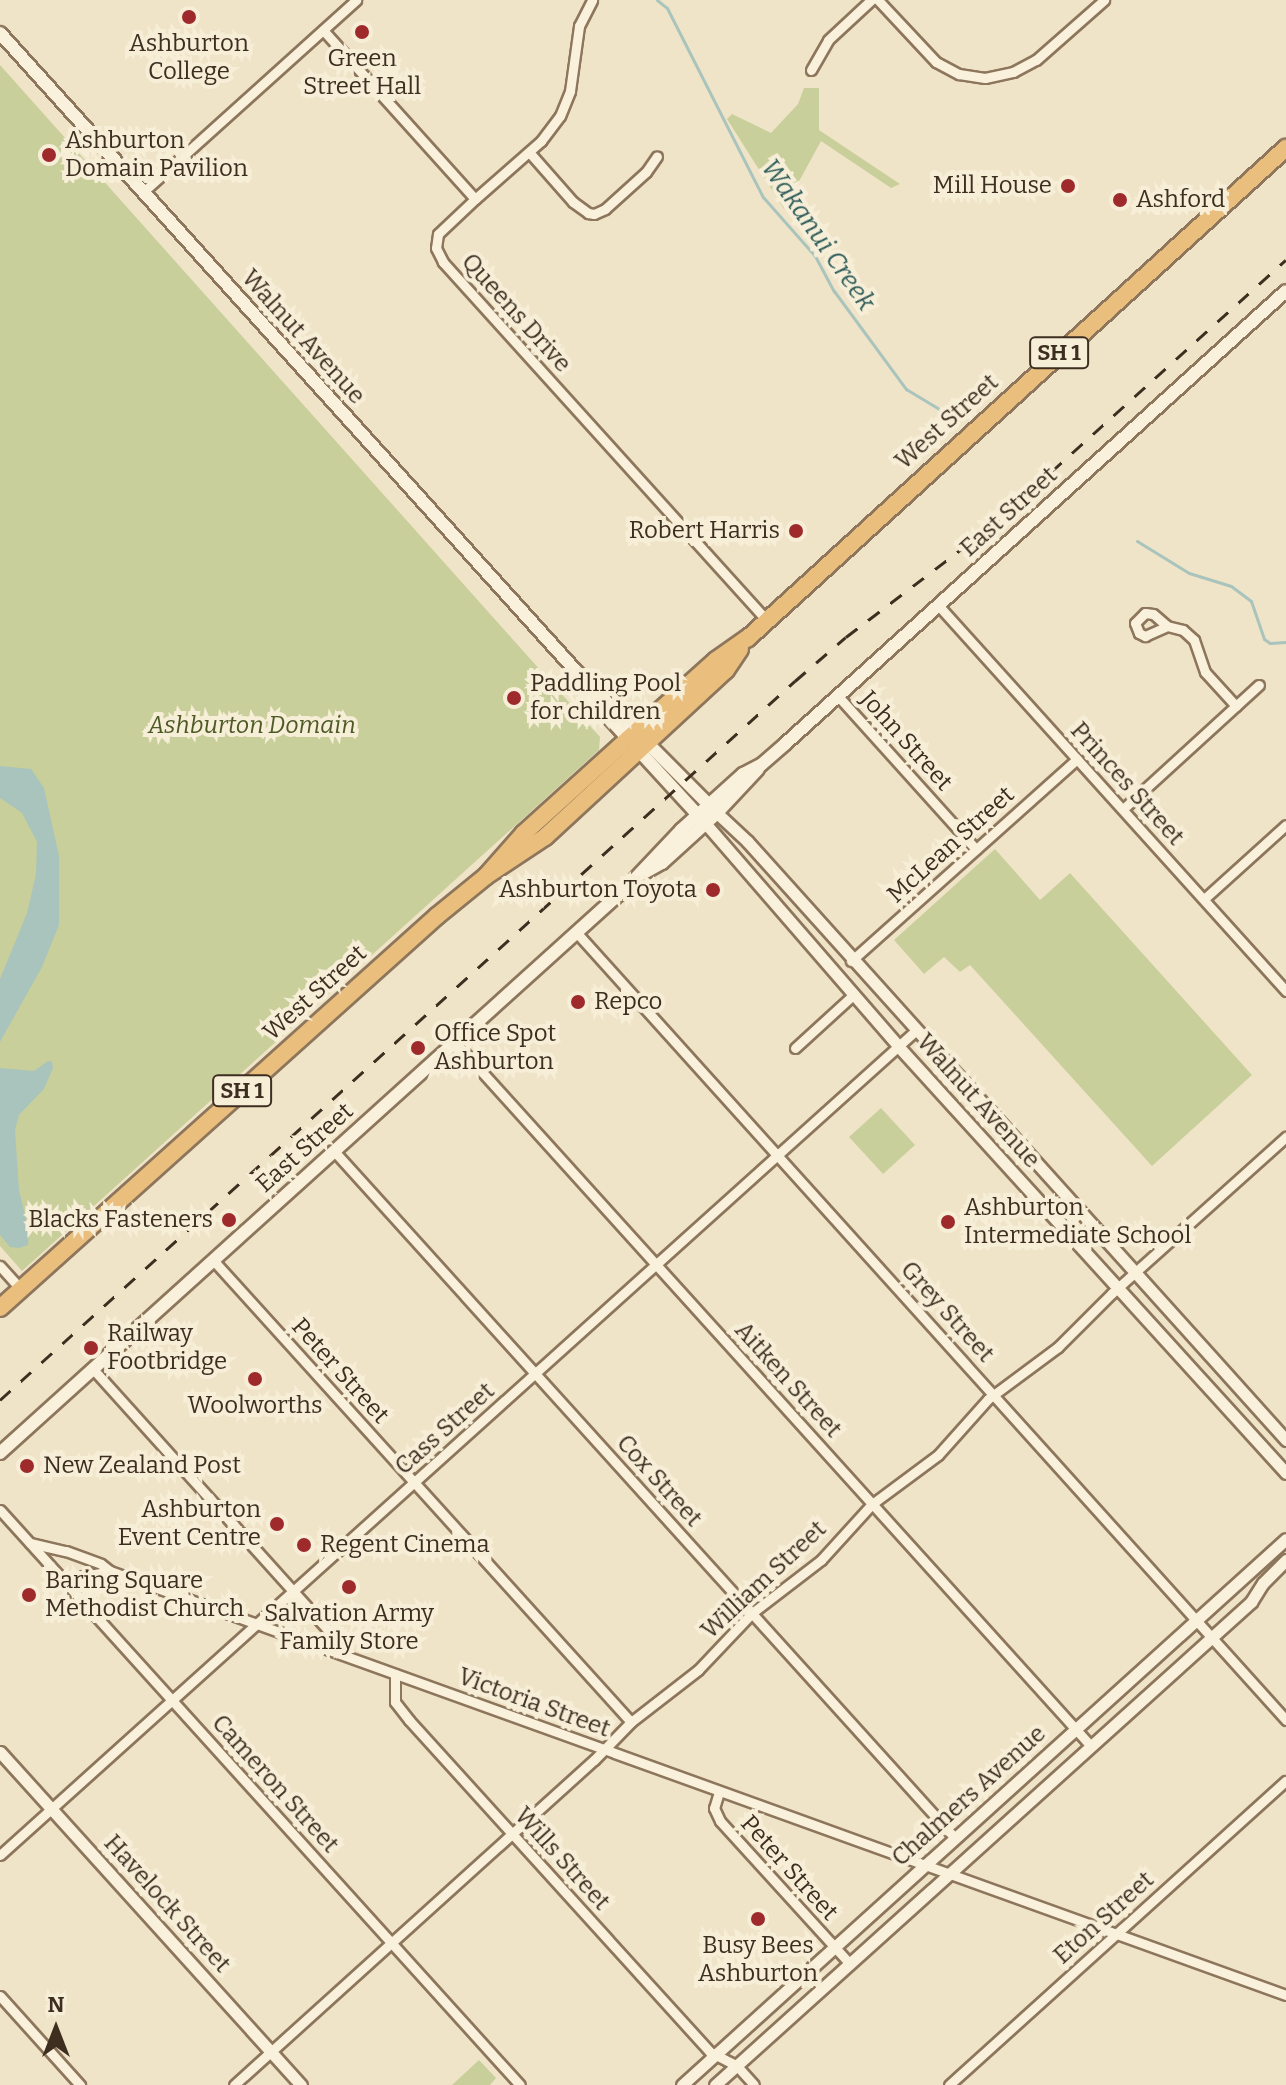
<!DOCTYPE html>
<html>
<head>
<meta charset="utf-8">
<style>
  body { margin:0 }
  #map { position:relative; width:1286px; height:2085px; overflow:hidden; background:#f0e4c8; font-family:Bitter,serif }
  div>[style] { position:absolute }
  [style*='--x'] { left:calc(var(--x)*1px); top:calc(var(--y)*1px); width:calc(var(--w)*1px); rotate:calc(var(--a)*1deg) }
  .green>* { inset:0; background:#c9cf9b }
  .water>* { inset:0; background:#a9c4bc }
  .stream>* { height:3px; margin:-1.5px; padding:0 1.5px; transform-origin:1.5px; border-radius:1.5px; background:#a9c4bc }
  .roads { filter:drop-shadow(2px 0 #8d765c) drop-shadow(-2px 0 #8d765c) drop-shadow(0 2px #8d765c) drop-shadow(0 -2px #8d765c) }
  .minor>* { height:9px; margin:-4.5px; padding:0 4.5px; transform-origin:4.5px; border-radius:4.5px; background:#faf1dc }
  .tertiary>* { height:11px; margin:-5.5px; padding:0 5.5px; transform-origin:5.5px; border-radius:5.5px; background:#faf1dc }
  .secondary>* { height:12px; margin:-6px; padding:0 6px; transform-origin:6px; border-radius:6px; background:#faf1dc }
  .trunk>* { height:16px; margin:-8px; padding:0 8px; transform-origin:8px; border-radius:8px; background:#eabe7c }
  .rail>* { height:3px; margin-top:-1.5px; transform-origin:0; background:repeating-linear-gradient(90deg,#3d2e20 0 14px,transparent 0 28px) }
  .dots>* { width:22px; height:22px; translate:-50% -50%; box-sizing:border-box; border:4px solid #f7eed8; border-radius:50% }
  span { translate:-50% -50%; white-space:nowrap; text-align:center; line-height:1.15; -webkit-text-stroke:8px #f7eed8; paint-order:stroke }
  .shield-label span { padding:2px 6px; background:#f7eed8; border:2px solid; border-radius:6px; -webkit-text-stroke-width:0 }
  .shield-label { font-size:22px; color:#3d2e20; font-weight:700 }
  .poi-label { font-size:24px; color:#3d2e20 }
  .left { translate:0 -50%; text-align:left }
  .right { translate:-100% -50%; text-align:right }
  .street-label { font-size:24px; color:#3d2e20 }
  .park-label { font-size:24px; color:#4d5a26; font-style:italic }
  .water-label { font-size:26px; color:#2f5d5a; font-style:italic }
  .north { position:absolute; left:16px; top:1989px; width:80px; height:80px; -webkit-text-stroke:6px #f7eed8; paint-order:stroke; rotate:0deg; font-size:22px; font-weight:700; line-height:32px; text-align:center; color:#3d2e20 }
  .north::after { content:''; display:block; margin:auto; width:28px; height:36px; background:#3d2e20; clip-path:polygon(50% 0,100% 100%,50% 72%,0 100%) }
</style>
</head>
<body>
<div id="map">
  <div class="green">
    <i style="clip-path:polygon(0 65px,600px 737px,599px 750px,22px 1271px,0 1246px)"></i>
    <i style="clip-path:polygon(804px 88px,819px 88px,819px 130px,900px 184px,891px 188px,821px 141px,784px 209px,727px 119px,732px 114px,771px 133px,798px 104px)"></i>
    <i style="clip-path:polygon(995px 849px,1040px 900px,1070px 873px,1252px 1075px,1152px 1166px,970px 965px,960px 972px,944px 957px,924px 974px,894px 940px)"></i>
    <i style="clip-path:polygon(881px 1108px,915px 1145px,883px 1174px,849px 1137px)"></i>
    <i style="clip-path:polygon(479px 2060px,496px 2078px,490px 2085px,452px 2085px)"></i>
  </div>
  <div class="water">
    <i style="clip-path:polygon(0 766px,31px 769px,44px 788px,59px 856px,59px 925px,42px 967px,0 1042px,0 979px,27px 913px,36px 874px,37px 842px,22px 813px,0 798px)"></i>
    <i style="clip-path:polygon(48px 1061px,52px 1062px,53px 1068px,44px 1089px,19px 1115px,15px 1130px,19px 1190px,29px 1232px,28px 1245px,19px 1248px,10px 1247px,0 1235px,0 1068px,34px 1071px)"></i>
  </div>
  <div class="stream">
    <i style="--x:657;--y:0;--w:13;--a:39"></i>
    <i style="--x:667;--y:8;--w:212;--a:63.1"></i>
    <i style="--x:763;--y:197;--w:79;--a:48.6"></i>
    <i style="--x:815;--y:256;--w:40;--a:62"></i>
    <i style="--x:834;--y:291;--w:122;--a:53.7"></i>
    <i style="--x:906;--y:389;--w:62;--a:31.1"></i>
    <i style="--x:1137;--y:541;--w:61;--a:31.6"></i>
    <i style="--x:1189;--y:573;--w:44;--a:17.2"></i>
    <i style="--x:1231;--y:586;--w:25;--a:37"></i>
    <i style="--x:1251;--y:601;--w:40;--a:71.1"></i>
    <i style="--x:1264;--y:639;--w:7;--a:34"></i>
    <i style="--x:1270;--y:643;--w:16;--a:-4"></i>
  </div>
  <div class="roads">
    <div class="minor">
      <i style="--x:878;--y:0;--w:85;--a:46.9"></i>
      <i style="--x:936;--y:62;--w:26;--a:28"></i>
      <i style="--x:959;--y:74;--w:26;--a:9"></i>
      <i style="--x:985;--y:78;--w:29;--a:-12"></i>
      <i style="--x:1013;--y:72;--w:26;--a:-28"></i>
      <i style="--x:1036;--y:60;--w:91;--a:-41.4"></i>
      <i style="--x:323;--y:30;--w:227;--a:48"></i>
      <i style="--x:475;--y:199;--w:51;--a:136.6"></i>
      <i style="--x:438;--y:234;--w:14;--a:98"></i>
      <i style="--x:436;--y:248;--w:16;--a:63"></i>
      <i style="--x:443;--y:262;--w:483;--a:47.9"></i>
      <i style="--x:811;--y:70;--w:34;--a:-60"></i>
      <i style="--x:828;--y:40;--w:59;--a:-42.9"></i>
      <i style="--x:529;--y:152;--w:67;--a:48.7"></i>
      <i style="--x:573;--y:202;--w:19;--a:36"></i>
      <i style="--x:588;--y:213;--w:6;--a:9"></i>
      <i style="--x:594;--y:214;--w:12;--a:-24"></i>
      <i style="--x:605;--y:209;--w:55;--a:-42.1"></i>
      <i style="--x:646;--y:172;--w:19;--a:-55"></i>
      <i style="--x:143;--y:192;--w:287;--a:-42"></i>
      <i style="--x:475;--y:199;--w:88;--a:-41.3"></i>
      <i style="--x:541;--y:141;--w:31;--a:-53"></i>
      <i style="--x:560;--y:116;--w:27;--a:-68"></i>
      <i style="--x:570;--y:91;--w:66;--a:-82.1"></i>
      <i style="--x:579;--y:26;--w:29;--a:-63"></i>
      <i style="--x:938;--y:605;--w:520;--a:47.96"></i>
      <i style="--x:1167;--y:626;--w:18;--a:-139"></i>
      <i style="--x:1153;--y:614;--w:8;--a:-173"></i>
      <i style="--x:1145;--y:613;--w:14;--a:135"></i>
      <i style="--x:1135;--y:623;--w:11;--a:68"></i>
      <i style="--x:1139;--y:633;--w:7;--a:27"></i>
      <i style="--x:1145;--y:636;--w:24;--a:-24"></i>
      <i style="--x:1167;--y:626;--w:16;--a:14"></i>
      <i style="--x:1183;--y:630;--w:15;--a:42"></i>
      <i style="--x:1194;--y:640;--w:34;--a:71"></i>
      <i style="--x:1205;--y:672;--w:46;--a:47.6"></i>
      <i style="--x:838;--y:696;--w:206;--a:48"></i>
      <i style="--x:1123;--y:809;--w:184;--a:-42.4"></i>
      <i style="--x:1204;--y:899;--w:110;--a:-42.1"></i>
      <i style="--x:576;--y:932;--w:1061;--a:47.98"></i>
      <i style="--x:851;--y:961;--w:303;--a:-41.8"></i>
      <i style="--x:455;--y:1042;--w:949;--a:47.91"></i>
      <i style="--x:795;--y:1048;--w:79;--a:-42.4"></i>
      <i style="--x:334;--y:1151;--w:926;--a:47.89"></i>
      <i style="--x:213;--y:1260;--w:623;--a:47.86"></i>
      <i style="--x:0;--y:1266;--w:31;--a:48"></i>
      <i style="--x:93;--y:1369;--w:355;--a:48"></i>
      <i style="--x:331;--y:1633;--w:17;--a:93"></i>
      <i style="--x:0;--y:1510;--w:775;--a:47.88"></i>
      <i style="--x:30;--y:1543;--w:37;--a:13"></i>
      <i style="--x:66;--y:1551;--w:37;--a:20"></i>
      <i style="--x:101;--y:1564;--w:11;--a:38"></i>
      <i style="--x:110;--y:1571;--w:1250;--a:19.83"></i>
      <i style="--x:70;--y:1587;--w:17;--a:-40"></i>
      <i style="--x:83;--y:1576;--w:27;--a:-10"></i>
      <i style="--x:395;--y:1674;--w:28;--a:90"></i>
      <i style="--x:395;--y:1702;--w:23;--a:52"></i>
      <i style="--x:409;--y:1720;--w:448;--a:47.8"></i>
      <i style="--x:710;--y:2052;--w:30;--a:27"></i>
      <i style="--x:737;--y:2066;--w:25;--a:48"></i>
      <i style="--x:719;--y:1792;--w:17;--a:107"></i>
      <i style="--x:714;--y:1808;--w:14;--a:65"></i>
      <i style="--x:720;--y:1821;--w:193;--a:47.7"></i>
      <i style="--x:0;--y:1855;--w:1231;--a:-42"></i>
      <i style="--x:0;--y:1996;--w:120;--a:48"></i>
      <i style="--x:234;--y:2085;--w:485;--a:-42.1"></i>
      <i style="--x:594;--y:1760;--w:53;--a:-45.8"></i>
      <i style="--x:631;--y:1722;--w:85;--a:-37.8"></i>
      <i style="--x:698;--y:1670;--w:79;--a:-46.5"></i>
      <i style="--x:752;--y:1613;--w:87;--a:-37.5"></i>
      <i style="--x:821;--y:1560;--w:76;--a:-47.7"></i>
      <i style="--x:872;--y:1504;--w:82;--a:-36.6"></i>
      <i style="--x:938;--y:1455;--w:75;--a:-48.2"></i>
      <i style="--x:988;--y:1399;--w:87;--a:-36.6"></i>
      <i style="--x:1058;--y:1347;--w:76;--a:-45"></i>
      <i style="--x:1112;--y:1293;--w:234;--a:-41.9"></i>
      <i style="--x:949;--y:2085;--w:454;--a:-42.1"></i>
    </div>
    <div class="tertiary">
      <i style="--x:717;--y:813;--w:41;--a:43"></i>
      <i style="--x:747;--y:841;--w:806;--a:48.02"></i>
      <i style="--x:706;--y:824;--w:294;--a:49.1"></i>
      <i style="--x:898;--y:1046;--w:577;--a:47.74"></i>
      <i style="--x:0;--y:1752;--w:449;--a:47.9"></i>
      <i style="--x:682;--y:2085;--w:814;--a:-42.11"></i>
      <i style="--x:715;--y:2085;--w:722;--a:-42.02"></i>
      <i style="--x:1251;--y:1602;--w:22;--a:-58"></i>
      <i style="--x:1263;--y:1583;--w:33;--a:-45"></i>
    </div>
    <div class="secondary">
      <i style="--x:0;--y:33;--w:857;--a:47.93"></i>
      <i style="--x:574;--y:669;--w:203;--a:45.2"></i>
      <i style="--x:579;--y:679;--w:17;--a:62"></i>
      <i style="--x:587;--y:694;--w:176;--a:47.5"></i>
      <i style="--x:642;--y:874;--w:23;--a:-29"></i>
      <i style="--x:662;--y:863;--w:74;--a:-42.3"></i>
      <i style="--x:717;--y:813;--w:60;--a:-47"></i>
      <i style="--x:0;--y:1453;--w:848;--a:-42.08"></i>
      <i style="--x:629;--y:885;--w:76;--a:-46.6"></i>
      <i style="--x:681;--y:830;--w:84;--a:-42.1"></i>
      <i style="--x:743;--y:774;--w:20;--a:-27"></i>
      <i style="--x:761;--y:765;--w:32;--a:-41"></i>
      <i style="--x:785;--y:744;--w:675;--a:-42.12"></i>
    </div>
    <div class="trunk">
      <i style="--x:486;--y:876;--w:56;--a:-48.6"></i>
      <i style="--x:523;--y:834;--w:142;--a:-42.1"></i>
      <i style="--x:628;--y:739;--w:118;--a:-41.9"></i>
      <i style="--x:716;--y:660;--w:39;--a:-35"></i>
      <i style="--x:748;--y:638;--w:728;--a:-42.33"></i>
      <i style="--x:0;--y:1308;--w:587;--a:-41.89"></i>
      <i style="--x:437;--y:916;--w:63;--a:-39.2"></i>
      <i style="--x:486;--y:876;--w:71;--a:-33.5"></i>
      <i style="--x:545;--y:837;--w:246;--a:-42.7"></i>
      <i style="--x:726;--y:670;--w:25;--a:-56"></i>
    </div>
  </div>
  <div class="rail">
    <i style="--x:0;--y:1400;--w:1072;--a:-42.13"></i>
    <i style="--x:795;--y:681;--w:67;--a:-40.8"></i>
    <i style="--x:846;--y:637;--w:180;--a:-37.3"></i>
    <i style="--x:989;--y:528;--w:400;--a:-42.1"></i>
  </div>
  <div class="dots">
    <i style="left:189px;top:17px;background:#9e2a2b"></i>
    <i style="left:362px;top:32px;background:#9e2a2b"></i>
    <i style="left:49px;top:155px;background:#9e2a2b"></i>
    <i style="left:1068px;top:186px;background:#9e2a2b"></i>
    <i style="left:1120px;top:200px;background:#9e2a2b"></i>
    <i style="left:796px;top:531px;background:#9e2a2b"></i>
    <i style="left:514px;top:698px;background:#9e2a2b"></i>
    <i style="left:713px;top:890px;background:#9e2a2b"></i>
    <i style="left:578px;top:1002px;background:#9e2a2b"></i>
    <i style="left:418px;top:1048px;background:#9e2a2b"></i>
    <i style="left:229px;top:1220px;background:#9e2a2b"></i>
    <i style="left:948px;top:1222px;background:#9e2a2b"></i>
    <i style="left:91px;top:1348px;background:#9e2a2b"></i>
    <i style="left:255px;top:1379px;background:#9e2a2b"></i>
    <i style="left:27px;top:1466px;background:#9e2a2b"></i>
    <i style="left:277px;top:1524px;background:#9e2a2b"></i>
    <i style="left:304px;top:1545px;background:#9e2a2b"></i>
    <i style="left:349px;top:1587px;background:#9e2a2b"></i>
    <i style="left:29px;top:1595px;background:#9e2a2b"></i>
    <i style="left:758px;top:1919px;background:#9e2a2b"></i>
  </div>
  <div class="shield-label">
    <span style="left:1059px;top:353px">SH 1</span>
    <span style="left:242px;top:1091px">SH 1</span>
  </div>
  <div class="poi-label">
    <span style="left:189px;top:58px">Ashburton<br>College</span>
    <span style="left:362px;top:73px">Green<br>Street Hall</span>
    <span class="left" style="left:65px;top:155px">Ashburton<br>Domain Pavilion</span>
    <span class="right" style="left:1052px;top:186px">Mill House</span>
    <span class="left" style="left:1136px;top:200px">Ashford</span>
    <span class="right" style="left:780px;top:531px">Robert Harris</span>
    <span class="left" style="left:530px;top:698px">Paddling Pool<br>for children</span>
    <span class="right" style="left:697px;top:890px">Ashburton Toyota</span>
    <span class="left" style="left:594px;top:1002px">Repco</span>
    <span class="left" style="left:434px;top:1048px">Office Spot<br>Ashburton</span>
    <span class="left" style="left:964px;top:1222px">Ashburton<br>Intermediate School</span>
    <span class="right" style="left:213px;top:1220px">Blacks Fasteners</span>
    <span class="left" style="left:107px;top:1348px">Railway<br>Footbridge</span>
    <span style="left:255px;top:1406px">Woolworths</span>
    <span class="left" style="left:43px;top:1466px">New Zealand Post</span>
    <span class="right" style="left:261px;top:1524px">Ashburton<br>Event Centre</span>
    <span class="left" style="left:320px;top:1545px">Regent Cinema</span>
    <span class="left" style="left:45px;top:1595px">Baring Square<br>Methodist Church</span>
    <span style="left:349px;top:1628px">Salvation Army<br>Family Store</span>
    <span style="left:758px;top:1960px">Busy Bees<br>Ashburton</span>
  </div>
  <div class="street-label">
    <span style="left:516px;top:313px;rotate:48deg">Queens Drive</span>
    <span style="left:303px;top:337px;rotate:48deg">Walnut Avenue</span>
    <span style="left:947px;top:422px;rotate:-42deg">West Street</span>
    <span style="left:1009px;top:512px;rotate:-42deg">East Street</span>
    <span style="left:906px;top:741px;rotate:48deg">John Street</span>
    <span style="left:1127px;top:784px;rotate:48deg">Princes Street</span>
    <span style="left:951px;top:845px;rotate:-42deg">McLean Street</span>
    <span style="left:315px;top:993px;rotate:-42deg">West Street</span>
    <span style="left:978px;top:1101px;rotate:48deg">Walnut Avenue</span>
    <span style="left:305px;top:1148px;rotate:-42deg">East Street</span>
    <span style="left:947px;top:1312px;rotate:48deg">Grey Street</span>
    <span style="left:340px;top:1371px;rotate:48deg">Peter Street</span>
    <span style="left:788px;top:1380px;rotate:48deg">Aitken Street</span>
    <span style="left:445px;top:1429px;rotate:-42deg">Cass Street</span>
    <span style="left:659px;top:1481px;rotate:48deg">Cox Street</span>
    <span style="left:764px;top:1580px;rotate:-43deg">William Street</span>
    <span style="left:534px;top:1703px;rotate:20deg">Victoria Street</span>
    <span style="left:275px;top:1784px;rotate:48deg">Cameron Street</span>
    <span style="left:969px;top:1796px;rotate:-42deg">Chalmers Avenue</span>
    <span style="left:562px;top:1859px;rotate:48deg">Wills Street</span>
    <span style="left:789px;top:1868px;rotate:48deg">Peter Street</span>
    <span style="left:167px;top:1904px;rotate:48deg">Havelock Street</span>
    <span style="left:1104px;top:1918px;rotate:-42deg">Eton Street</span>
  </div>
  <div class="park-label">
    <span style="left:252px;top:726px">Ashburton Domain</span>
  </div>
  <div class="water-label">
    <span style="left:818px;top:235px;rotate:55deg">Wakanui Creek</span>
  </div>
  <div class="north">N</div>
</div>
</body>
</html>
